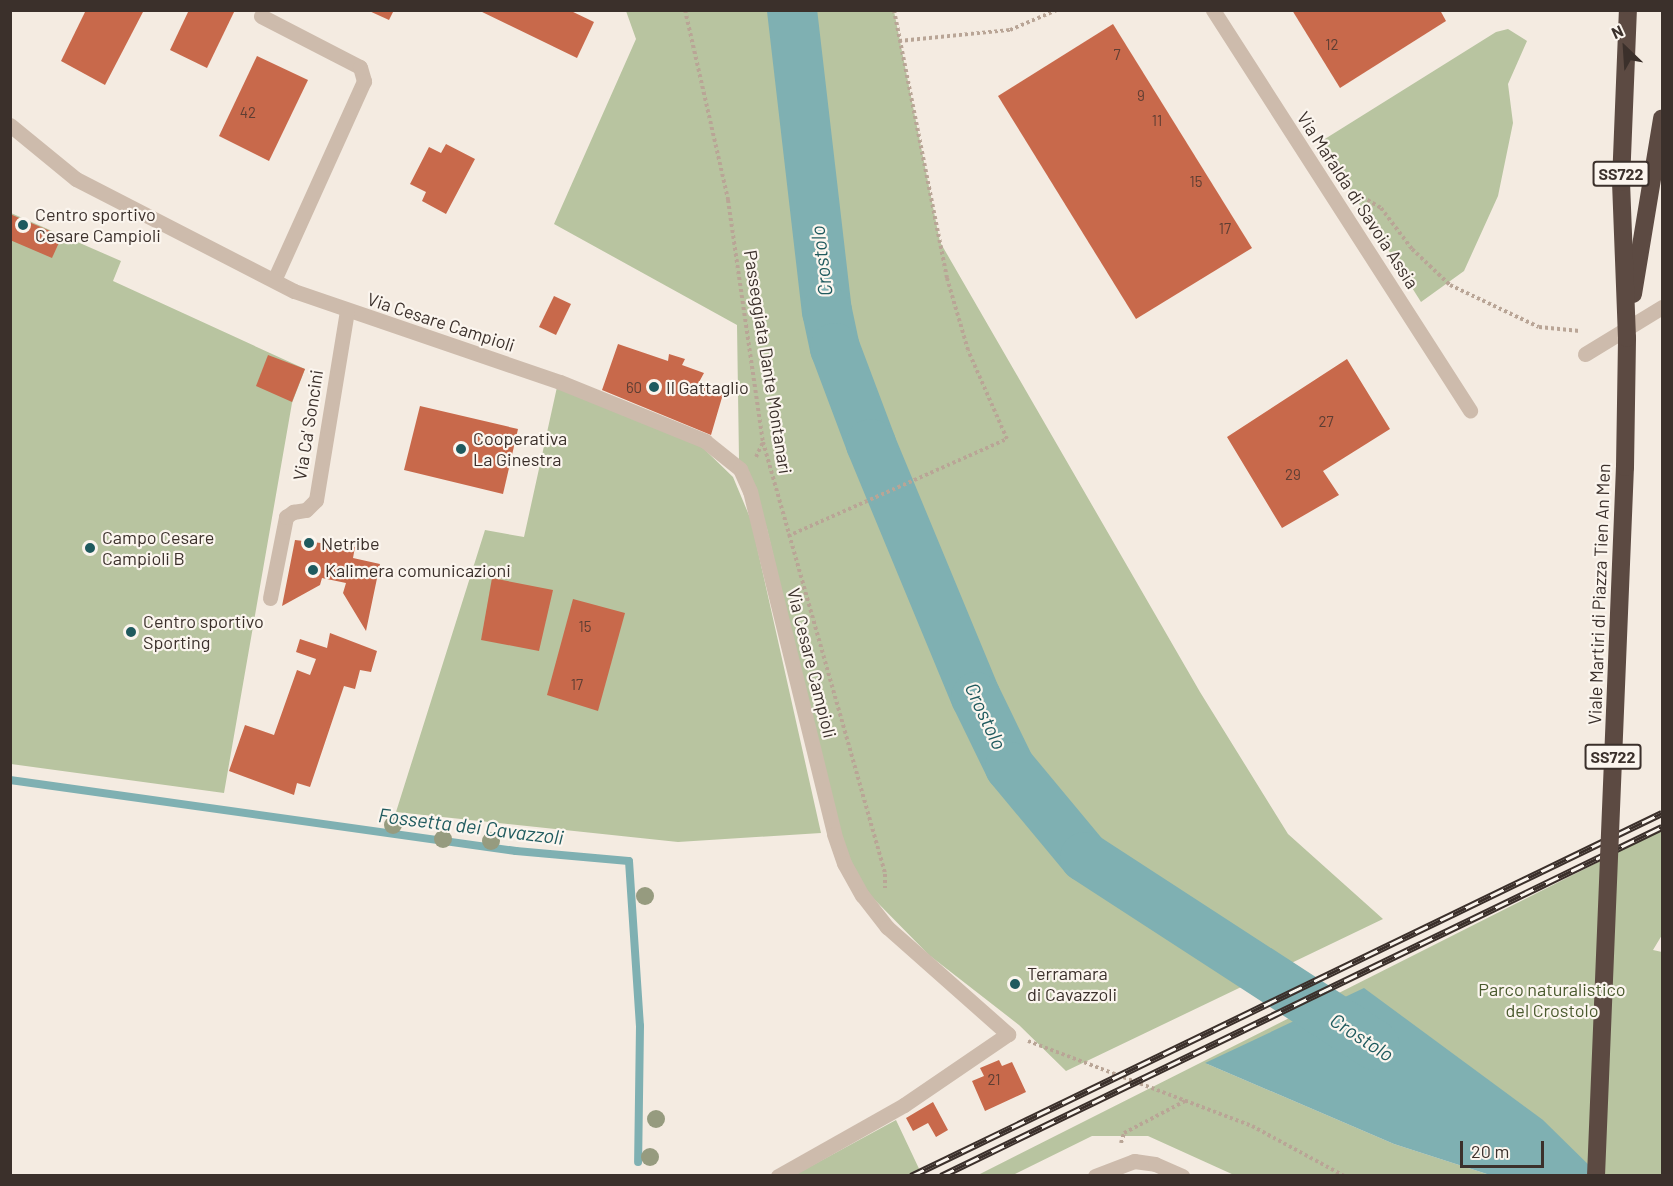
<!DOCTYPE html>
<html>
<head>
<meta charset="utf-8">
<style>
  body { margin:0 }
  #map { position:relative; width:1673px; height:1186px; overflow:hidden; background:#f4ebe1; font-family:Barlow,sans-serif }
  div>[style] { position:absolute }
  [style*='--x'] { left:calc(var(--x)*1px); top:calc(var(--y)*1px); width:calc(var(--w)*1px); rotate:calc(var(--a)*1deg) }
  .green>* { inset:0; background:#b8c4a0 }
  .water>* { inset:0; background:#7fb0b2 }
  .stream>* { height:8px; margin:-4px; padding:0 4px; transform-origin:4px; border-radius:4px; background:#7fb0b2 }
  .river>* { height:50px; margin:-25px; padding:0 25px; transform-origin:25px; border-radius:25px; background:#7fb0b2 }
  .building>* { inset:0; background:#c8694b }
  .path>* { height:4px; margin-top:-2px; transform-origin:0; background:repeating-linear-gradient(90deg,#b9a596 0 3px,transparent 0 6px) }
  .street>* { height:15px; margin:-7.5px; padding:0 7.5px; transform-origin:7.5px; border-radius:7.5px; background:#cdbbac }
  .rail>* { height:7px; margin-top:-3.5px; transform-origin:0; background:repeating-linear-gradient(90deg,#fbf5ee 0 14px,#3b302b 0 28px); box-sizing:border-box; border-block:2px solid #3b302b }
  .highway-bridge>* { height:18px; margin:-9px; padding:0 9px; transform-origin:9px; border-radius:9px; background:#5c4a42 }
  .trees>* { width:18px; height:18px; margin:-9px; border-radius:50%; background:#969b7f }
  .dots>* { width:16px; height:16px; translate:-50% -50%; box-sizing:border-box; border:3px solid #fbf5ee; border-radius:50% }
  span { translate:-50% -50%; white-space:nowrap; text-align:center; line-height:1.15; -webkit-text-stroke:4.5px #fbf5ee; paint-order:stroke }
  .number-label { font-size:15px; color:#5e3e33 }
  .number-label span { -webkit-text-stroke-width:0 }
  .shield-label span { padding:2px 4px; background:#fbf5ee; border:2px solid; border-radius:4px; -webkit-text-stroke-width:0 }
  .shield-label { font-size:16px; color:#3b302b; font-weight:700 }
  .street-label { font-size:18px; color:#3b302b }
  .poi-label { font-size:18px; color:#3b302b }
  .left { translate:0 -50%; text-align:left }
  .park-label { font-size:18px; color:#4a5a2e }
  .water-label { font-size:20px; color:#1f5a5e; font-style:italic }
  .frame { position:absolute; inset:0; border:12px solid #3b302b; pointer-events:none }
  .north { position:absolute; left:1595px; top:18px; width:60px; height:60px; -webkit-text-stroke:4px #fbf5ee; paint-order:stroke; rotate:335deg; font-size:16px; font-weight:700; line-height:24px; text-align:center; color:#3b302b }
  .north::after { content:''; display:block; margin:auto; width:21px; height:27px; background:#3b302b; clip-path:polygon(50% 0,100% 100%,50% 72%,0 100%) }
  .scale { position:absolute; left:1460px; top:1141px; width:84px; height:27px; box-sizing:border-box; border:3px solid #3b302b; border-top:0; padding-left:8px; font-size:18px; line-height:21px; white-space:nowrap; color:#3b302b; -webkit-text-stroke:4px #fbf5ee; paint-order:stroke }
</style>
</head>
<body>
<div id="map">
  <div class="green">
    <i style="clip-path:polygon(626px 11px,894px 11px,940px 242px,1200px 692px,1288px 834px,1383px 919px,1066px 1071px,1019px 1025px,929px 955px,870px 895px,853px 869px,836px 823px,767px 529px,749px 476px,739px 460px,737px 325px,554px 224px,636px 39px)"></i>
    <i style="clip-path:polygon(1508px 29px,1527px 41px,1508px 84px,1513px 123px,1498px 196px,1464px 271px,1421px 302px,1320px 142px,1496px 32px)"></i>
    <i style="clip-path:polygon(11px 213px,121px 261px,113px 281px,305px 369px,292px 403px,224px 793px,11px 764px)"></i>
    <i style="clip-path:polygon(557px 387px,702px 447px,733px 477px,751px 520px,821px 833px,678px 842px,396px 812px,485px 530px,524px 537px)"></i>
    <i style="clip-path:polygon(1662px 830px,1662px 935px,1653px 950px,1662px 952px,1662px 1175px,1599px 1175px,1205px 1063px,1394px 1144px,1490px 1175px,1234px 1175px,1148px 1136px,1092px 1136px,1013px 1175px,976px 1176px)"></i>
    <i style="clip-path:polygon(896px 1120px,922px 1175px,792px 1176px,802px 1171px)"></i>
  </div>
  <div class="water">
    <i style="clip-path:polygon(1364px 988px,1543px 1120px,1599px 1175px,1490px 1175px,1394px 1144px,1205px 1063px)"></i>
  </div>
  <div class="stream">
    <i style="--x:10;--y:780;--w:511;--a:7.99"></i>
    <i style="--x:516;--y:851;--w:113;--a:5.1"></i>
    <i style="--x:629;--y:861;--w:165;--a:86.2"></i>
    <i style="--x:640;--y:1026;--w:136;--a:90.8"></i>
  </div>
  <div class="river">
    <i style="--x:792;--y:10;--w:303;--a:83.4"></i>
    <i style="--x:827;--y:311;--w:38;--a:78"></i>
    <i style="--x:835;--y:348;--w:103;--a:69.4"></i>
    <i style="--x:871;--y:444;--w:274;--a:67.5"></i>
    <i style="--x:976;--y:697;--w:78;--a:64.1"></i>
    <i style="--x:1010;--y:767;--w:117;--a:50.2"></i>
    <i style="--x:1085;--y:857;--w:345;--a:33"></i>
  </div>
  <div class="building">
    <i style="clip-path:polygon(86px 10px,144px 10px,105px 85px,61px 61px)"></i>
    <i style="clip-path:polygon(189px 10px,235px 10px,207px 68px,170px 50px)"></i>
    <i style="clip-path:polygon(367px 10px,394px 10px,389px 20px)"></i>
    <i style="clip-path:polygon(478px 10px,569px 10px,594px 22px,577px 58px)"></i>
    <i style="clip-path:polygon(1292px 10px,1440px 10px,1446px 21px,1340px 88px)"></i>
    <i style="clip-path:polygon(1113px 24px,1252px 248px,1136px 319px,998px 96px)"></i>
    <i style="clip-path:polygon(257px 56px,308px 80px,269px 161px,219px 136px)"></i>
    <i style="clip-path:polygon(446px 144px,475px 159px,446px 214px,422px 201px,426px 192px,410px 184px,429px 147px,441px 153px)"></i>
    <i style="clip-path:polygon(10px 214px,62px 236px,52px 258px,10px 240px)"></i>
    <i style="clip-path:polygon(554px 296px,571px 304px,556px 335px,539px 327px)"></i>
    <i style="clip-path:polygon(618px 344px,668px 361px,669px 354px,685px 359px,682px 365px,704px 373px,698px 384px,723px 394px,711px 435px,602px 390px)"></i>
    <i style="clip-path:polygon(268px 355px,305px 369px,292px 402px,256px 386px)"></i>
    <i style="clip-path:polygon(1347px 359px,1390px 429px,1323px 471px,1339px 495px,1282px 528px,1227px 437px)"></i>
    <i style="clip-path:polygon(420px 406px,518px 429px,503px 494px,404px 470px)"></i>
    <i style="clip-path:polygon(295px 540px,355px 547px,353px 558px,380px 564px,366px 631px,343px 593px,346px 583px,322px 578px,320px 585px,282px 606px)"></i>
    <i style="clip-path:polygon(492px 578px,553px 590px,539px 651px,481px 640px)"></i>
    <i style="clip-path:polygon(573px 599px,625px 613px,598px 711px,547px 695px)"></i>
    <i style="clip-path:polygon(330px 633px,377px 651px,371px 672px,360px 670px,355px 689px,344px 686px,310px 787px,297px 783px,294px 795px,229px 771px,245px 725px,274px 735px,297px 670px,310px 675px,316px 659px,296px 652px,300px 639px,327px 648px)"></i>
    <i style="clip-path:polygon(999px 1060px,1002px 1066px,1012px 1062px,1026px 1092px,985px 1111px,972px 1081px,984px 1076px,980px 1068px)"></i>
    <i style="clip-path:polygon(933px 1102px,948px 1130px,936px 1137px,928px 1123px,913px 1131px,906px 1118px)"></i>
  </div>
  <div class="path">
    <i style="--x:685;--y:10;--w:195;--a:77.2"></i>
    <i style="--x:728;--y:200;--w:245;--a:81.8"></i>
    <i style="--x:763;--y:442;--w:449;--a:74.2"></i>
    <i style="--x:885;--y:874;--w:14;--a:90"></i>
    <i style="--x:899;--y:41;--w:112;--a:-5.7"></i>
    <i style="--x:1010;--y:30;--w:51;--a:-23.1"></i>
    <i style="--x:1357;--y:194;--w:28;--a:30"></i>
    <i style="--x:1381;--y:208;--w:51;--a:52.9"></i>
    <i style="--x:1412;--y:249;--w:52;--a:43.5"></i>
    <i style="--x:1450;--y:285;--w:98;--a:25.3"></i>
    <i style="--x:1539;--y:327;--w:41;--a:5.6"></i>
    <i style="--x:756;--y:457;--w:17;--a:-65"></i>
    <i style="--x:788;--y:536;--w:240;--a:-23.9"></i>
    <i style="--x:1007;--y:439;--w:97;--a:-113.7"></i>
    <i style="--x:968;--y:350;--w:75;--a:-106.3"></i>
    <i style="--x:947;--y:278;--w:273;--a:-101.2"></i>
    <i style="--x:1028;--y:1041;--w:240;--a:20.8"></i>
    <i style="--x:1252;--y:1126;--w:105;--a:28.5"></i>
    <i style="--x:1121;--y:1143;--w:10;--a:-73"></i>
    <i style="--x:1124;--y:1133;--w:69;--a:-27.7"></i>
  </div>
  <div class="street">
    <i style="--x:1213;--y:10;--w:476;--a:57.3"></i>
    <i style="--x:261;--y:16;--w:111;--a:27.3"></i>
    <i style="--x:360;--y:67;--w:15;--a:74"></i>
    <i style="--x:364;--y:81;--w:218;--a:114.3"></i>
    <i style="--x:10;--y:125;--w:85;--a:39.3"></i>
    <i style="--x:76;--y:179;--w:245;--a:27.2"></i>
    <i style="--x:294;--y:291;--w:281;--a:18.9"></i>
    <i style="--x:560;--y:382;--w:157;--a:22.1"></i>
    <i style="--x:705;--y:441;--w:45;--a:38.7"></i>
    <i style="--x:740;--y:469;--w:24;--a:66"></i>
    <i style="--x:750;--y:491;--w:353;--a:76.2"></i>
    <i style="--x:834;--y:834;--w:31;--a:71"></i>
    <i style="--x:844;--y:863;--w:37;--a:61"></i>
    <i style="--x:862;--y:895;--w:41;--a:52"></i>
    <i style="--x:887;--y:927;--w:162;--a:41.5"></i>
    <i style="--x:1008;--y:1034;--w:126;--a:145.7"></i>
    <i style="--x:904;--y:1105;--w:145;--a:150.6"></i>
    <i style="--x:1585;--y:354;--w:90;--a:-31.4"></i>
    <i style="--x:270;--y:598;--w:83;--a:-78.8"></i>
    <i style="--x:286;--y:517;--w:9;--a:-36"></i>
    <i style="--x:293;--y:512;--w:13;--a:-9"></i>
    <i style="--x:306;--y:510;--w:14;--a:-45"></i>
    <i style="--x:316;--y:500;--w:192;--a:-80.7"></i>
    <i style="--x:1095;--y:1176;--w:42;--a:-21"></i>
    <i style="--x:1134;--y:1161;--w:21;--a:8"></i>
    <i style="--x:1155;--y:1164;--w:30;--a:24"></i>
  </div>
  <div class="rail">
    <i style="--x:911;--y:1176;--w:834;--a:-25.8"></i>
    <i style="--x:941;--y:1176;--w:801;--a:-25.83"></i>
  </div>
  <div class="highway-bridge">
    <i style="--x:1633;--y:294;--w:178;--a:-80.6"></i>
    <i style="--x:1596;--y:1176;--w:710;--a:-87.66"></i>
    <i style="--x:1625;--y:467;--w:129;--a:-89.1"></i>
    <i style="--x:1627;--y:338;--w:156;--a:-92.2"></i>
    <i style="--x:1621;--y:182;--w:172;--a:-87.7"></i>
  </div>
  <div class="trees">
    <i style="left:393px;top:825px"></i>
    <i style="left:443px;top:839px"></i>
    <i style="left:491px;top:841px"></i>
    <i style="left:645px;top:896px"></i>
    <i style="left:656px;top:1119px"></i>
    <i style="left:650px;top:1157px"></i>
  </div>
  <div class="dots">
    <i style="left:23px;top:225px;background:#1f5a5e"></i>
    <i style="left:654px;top:387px;background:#1f5a5e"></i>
    <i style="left:461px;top:449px;background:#1f5a5e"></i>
    <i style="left:309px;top:543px;background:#1f5a5e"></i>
    <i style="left:90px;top:548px;background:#1f5a5e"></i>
    <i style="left:313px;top:570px;background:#1f5a5e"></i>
    <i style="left:131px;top:632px;background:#1f5a5e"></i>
    <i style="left:1015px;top:984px;background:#1f5a5e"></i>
  </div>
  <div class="number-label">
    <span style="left:1332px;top:45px">12</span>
    <span style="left:1117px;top:55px">7</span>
    <span style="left:1141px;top:96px">9</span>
    <span style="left:248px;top:113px">42</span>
    <span style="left:1157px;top:121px">11</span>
    <span style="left:1196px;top:182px">15</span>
    <span style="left:1225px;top:229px">17</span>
    <span style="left:634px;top:388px">60</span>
    <span style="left:1326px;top:422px">27</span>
    <span style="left:1293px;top:475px">29</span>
    <span style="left:585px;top:627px">15</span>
    <span style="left:577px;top:685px">17</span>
    <span style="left:994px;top:1080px">21</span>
  </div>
  <div class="shield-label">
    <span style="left:1621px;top:174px">SS722</span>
    <span style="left:1613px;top:757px">SS722</span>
  </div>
  <div class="street-label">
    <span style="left:1358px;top:200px;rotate:57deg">Via Mafalda di Savoia Assia</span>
    <span style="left:441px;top:322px;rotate:18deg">Via Cesare Campioli</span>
    <span style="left:768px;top:362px;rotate:81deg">Passeggiata Dante Montanari</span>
    <span style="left:308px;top:425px;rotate:-81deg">Via Ca' Soncini</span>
    <span style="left:1599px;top:594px;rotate:-88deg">Viale Martiri di Piazza Tien An Men</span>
    <span style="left:812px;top:663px;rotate:76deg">Via Cesare Campioli</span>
  </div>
  <div class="poi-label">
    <span class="left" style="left:35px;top:225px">Centro sportivo<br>Cesare Campioli</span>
    <span class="left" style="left:666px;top:387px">Il Gattaglio</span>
    <span class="left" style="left:473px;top:449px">Cooperativa<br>La Ginestra</span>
    <span class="left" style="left:102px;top:548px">Campo Cesare<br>Campioli B</span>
    <span class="left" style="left:321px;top:543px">Netribe</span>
    <span class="left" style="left:325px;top:570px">Kalimera comunicazioni</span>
    <span class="left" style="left:143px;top:632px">Centro sportivo<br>Sporting</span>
    <span class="left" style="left:1027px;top:984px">Terramara<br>di Cavazzoli</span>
  </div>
  <div class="park-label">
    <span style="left:1552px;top:1000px">Parco naturalistico<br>del Crostolo</span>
  </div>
  <div class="water-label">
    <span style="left:821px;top:261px;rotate:-97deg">Crostolo</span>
    <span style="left:986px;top:716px;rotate:65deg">Crostolo</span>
    <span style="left:471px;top:826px;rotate:7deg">Fossetta dei Cavazzoli</span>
    <span style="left:1362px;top:1037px;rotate:33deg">Crostolo</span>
  </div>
  <div class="frame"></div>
  <div class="north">N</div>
  <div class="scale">20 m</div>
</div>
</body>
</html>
